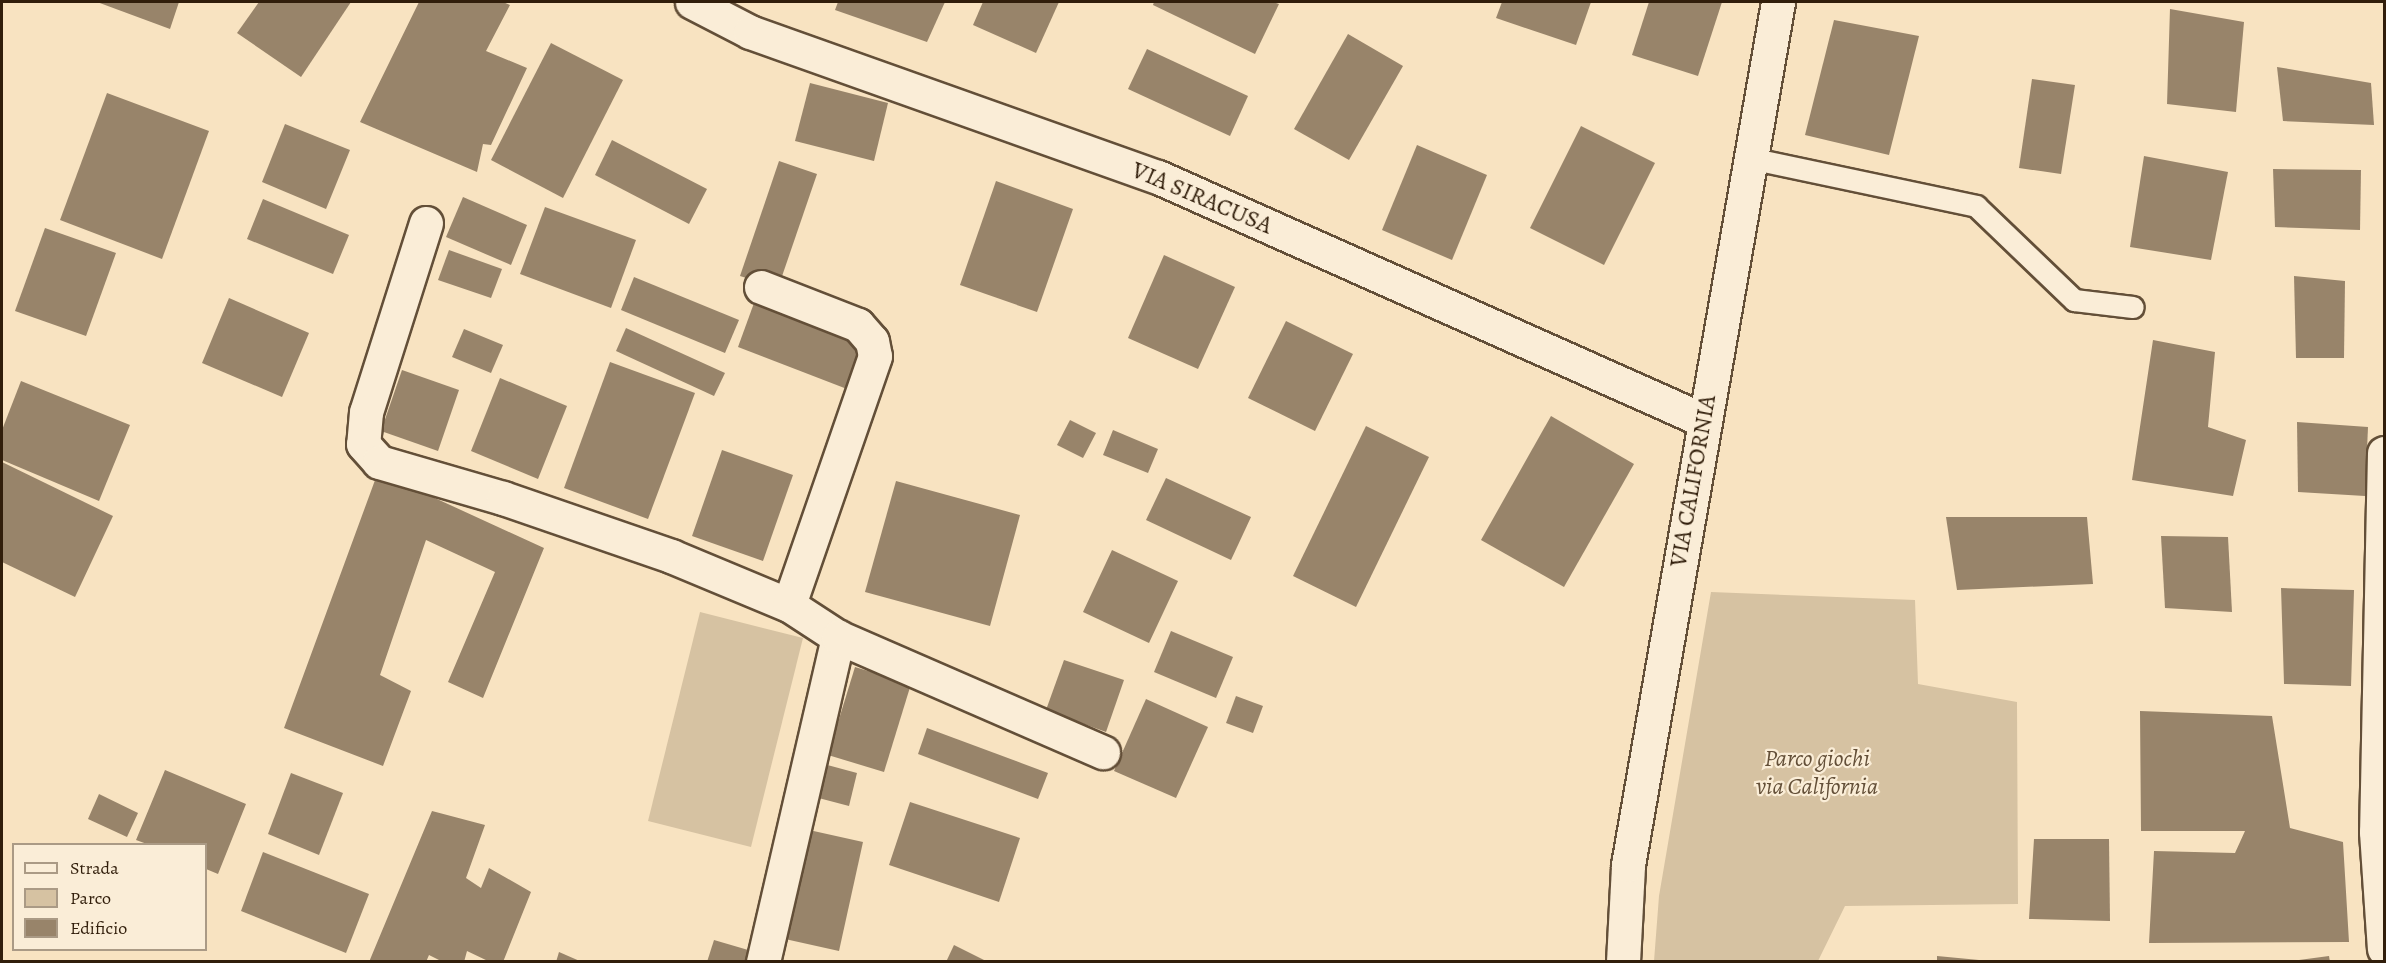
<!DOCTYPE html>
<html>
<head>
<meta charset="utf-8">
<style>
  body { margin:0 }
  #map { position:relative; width:2386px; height:963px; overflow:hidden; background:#f8e3c1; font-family:Alegreya,serif }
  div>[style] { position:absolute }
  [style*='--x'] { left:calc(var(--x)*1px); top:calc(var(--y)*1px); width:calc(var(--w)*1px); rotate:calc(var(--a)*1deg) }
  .green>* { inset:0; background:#d6c2a2 }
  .building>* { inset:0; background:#98846a }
  .roads { filter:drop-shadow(2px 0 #634f38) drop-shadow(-2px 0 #634f38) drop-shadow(0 2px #634f38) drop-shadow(0 -2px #634f38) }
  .lane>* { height:21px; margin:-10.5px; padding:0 10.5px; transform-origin:10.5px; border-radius:10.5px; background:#faedd7 }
  .street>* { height:33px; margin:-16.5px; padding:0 16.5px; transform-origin:16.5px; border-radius:16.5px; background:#faedd7 }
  span { translate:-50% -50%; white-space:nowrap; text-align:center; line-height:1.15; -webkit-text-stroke:4.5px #faedd7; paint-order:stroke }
  .street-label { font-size:24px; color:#311e0b }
  .park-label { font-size:24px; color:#634f38; font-style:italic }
  .frame { position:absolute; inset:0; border:3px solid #311e0b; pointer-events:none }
  .legend { position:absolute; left:12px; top:843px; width:195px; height:108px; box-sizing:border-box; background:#faedd7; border:2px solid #aa9a85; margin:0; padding:8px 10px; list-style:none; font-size:18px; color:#311e0b }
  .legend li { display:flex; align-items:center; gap:12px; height:30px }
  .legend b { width:30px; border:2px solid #aa9a85 }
</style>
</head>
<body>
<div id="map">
  <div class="green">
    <i style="clip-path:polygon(1711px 592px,1915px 600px,1918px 684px,2017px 702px,2018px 904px,1845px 906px,1818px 961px,1654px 961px,1659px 896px)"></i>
    <i style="clip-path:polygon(700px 612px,803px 638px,751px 847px,648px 821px)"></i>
  </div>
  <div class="building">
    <i style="clip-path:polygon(97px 2px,179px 2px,170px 29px)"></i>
    <i style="clip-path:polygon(259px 2px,351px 2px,301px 77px,237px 33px)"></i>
    <i style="clip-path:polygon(419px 2px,503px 2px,510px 5px,486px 51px,527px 68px,491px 145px,483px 144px,477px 172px,360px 122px)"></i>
    <i style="clip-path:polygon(838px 2px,945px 2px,927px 42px,835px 10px)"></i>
    <i style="clip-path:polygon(983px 2px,1059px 2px,1036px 53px,973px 25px)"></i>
    <i style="clip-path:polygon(1154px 2px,1273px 2px,1279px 4px,1255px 54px,1153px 5px)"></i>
    <i style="clip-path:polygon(1502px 2px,1591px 2px,1576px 45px,1496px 18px)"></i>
    <i style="clip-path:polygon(1649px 2px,1722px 2px,1698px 76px,1632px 55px)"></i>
    <i style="clip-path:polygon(2170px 9px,2244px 22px,2236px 112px,2167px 104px)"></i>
    <i style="clip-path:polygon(1834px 20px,1919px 36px,1889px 155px,1805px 135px)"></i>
    <i style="clip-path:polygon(1348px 34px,1403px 66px,1349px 160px,1294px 129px)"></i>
    <i style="clip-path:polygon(551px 43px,623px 80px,563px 198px,491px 160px)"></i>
    <i style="clip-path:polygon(1147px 49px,1248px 96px,1230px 136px,1128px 89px)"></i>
    <i style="clip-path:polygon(2277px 67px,2371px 83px,2374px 125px,2283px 121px)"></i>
    <i style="clip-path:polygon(2032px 79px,2075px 85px,2061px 174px,2019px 168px)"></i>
    <i style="clip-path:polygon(810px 83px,888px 103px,874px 161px,795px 141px)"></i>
    <i style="clip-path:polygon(107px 93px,209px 131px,162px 259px,60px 220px)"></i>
    <i style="clip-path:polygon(285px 124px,350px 150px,326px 209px,262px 182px)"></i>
    <i style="clip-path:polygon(1581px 126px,1655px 163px,1604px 265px,1530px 228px)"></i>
    <i style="clip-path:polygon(612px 140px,707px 189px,689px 224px,595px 175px)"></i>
    <i style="clip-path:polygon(1417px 145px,1487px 175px,1452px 260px,1382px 230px)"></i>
    <i style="clip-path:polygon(2144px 156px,2228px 172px,2211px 260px,2130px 247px)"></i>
    <i style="clip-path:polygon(779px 161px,817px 174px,778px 288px,740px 276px)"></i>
    <i style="clip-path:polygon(2273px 169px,2361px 170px,2360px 230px,2275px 227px)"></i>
    <i style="clip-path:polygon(996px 181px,1073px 209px,1037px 312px,960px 285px)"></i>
    <i style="clip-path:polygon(463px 197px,527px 225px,511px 265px,446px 237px)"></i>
    <i style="clip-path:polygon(263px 199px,349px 235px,333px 274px,247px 239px)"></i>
    <i style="clip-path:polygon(545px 207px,636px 240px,611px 308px,520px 274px)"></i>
    <i style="clip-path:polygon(45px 228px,116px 253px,86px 336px,15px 311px)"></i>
    <i style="clip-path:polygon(449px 250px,502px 269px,491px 298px,438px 280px)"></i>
    <i style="clip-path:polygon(1164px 255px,1235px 287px,1198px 369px,1128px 338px)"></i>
    <i style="clip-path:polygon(2294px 276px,2345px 281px,2344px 358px,2296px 358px)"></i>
    <i style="clip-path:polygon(634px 277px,739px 320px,725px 353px,621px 310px)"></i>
    <i style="clip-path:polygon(229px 298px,309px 333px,282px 397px,202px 363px)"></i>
    <i style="clip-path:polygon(754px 303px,863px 345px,847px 389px,738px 347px)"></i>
    <i style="clip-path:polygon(1286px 321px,1353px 354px,1315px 431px,1248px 398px)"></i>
    <i style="clip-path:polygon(626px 328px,725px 373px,714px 396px,616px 351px)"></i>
    <i style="clip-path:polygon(464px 329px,503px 345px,491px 373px,452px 357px)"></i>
    <i style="clip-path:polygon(2153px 340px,2215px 352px,2208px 427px,2246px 440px,2233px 496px,2132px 480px)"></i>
    <i style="clip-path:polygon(610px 362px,695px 393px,648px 519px,564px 488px)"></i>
    <i style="clip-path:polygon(402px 370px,459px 390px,438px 451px,381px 431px)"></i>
    <i style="clip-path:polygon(500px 378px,567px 406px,538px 479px,471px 451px)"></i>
    <i style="clip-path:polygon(21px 381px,130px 425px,99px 501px,2px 460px,2px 430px)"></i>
    <i style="clip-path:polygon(1551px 416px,1634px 464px,1564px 587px,1481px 540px)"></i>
    <i style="clip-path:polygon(1070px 420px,1096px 433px,1083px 458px,1057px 445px)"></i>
    <i style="clip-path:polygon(2297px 422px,2368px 427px,2365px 496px,2298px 492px)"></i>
    <i style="clip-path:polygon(1366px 426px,1429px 457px,1356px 607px,1293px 576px)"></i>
    <i style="clip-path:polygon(1113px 430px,1158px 449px,1148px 473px,1103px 455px)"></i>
    <i style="clip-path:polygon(722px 450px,793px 475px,763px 561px,692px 536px)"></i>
    <i style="clip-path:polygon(2px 462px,113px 516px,75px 597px,2px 562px)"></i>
    <i style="clip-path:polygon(378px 472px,544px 548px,483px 698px,448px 682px,495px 572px,426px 540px,380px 675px,411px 691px,383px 766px,284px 728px)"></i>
    <i style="clip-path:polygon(1166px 478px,1251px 517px,1231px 560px,1146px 520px)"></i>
    <i style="clip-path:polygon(896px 481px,1020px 515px,990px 626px,865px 592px)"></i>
    <i style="clip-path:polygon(1946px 517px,2087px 517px,2093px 584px,1957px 590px)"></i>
    <i style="clip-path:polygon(2161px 536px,2228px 537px,2232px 612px,2165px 608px)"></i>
    <i style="clip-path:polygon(1112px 550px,1178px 581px,1149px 643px,1083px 612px)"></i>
    <i style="clip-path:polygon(2281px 588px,2354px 590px,2351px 686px,2284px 684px)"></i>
    <i style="clip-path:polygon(1171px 631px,1233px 657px,1216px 698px,1154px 672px)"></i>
    <i style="clip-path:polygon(1064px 660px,1124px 680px,1106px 732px,1046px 710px)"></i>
    <i style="clip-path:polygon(855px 667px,911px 684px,884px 772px,828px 755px)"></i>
    <i style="clip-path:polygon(1236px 696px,1263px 706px,1253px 733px,1226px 723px)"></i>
    <i style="clip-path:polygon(1146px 699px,1208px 727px,1176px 798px,1114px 771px)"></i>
    <i style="clip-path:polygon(2140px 711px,2272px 716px,2290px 828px,2343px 842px,2349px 942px,2149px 943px,2154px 851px,2235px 853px,2245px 831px,2141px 831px)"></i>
    <i style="clip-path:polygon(927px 728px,1048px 773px,1038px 799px,918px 754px)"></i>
    <i style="clip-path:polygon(820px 763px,857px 773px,849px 806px,811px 796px)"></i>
    <i style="clip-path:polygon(165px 770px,246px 804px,218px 874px,206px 869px,206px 844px,147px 844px,136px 840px)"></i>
    <i style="clip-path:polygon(291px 773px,343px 793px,319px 855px,268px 834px)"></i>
    <i style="clip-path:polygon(99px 794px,138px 813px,127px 837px,88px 819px)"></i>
    <i style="clip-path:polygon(910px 802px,1020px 838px,999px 902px,889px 865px)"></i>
    <i style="clip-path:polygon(432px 811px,485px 825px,466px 878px,481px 888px,489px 868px,531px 892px,503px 962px,490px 962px,467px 951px,464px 962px,443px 962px,429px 955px,426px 962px,369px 962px)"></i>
    <i style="clip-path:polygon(809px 830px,863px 842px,839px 951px,785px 939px)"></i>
    <i style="clip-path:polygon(2034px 839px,2109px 839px,2110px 921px,2029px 919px)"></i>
    <i style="clip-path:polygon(263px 852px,369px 894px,346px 953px,241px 911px)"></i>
    <i style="clip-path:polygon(714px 940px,755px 952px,752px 962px,707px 962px)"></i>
    <i style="clip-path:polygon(954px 945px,988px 962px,946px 962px)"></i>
    <i style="clip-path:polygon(559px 952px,582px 962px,556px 962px)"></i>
    <i style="clip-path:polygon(1937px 956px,1979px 960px,1979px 962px,1937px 962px)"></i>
    <i style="clip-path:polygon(2329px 956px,2330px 962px,2299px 962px,2299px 960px)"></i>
  </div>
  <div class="roads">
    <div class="lane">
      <i style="--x:1749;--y:158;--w:232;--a:11.9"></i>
      <i style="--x:1976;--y:206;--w:136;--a:43.8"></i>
      <i style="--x:2074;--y:300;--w:59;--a:6.8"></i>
    </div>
    <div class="street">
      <i style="--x:692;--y:2;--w:65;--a:27.3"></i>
      <i style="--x:750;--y:32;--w:433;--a:19.6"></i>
      <i style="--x:1158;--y:177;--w:597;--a:24.03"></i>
      <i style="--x:426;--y:223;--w:198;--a:107.6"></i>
      <i style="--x:366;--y:412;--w:32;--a:95"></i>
      <i style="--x:363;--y:444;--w:24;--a:48"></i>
      <i style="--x:379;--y:462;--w:129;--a:16.2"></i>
      <i style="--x:503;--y:498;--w:178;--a:19"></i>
      <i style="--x:671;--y:556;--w:128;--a:22.6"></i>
      <i style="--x:789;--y:605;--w:59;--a:33.1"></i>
      <i style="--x:761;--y:287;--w:104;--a:21.4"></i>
      <i style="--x:858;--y:325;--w:21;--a:49"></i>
      <i style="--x:872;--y:341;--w:15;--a:79"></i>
      <i style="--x:875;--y:356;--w:263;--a:109.1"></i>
      <i style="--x:2384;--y:453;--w:379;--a:91.2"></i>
      <i style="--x:2376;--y:832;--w:117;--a:86.1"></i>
      <i style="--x:763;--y:962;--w:334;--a:-77"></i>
      <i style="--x:838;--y:637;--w:289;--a:23.5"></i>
      <i style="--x:1623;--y:962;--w:97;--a:-87"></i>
      <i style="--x:1628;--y:865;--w:876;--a:-80.14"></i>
    </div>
  </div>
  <div class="street-label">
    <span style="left:1202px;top:198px;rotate:23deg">VIA SIRACUSA</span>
    <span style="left:1693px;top:481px;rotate:-80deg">VIA CALIFORNIA</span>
  </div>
  <div class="park-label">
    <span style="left:1817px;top:773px">Parco giochi<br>via California</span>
  </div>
  <div class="frame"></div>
  <ul class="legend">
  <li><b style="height:8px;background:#faedd7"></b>Strada</li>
  <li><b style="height:16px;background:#d6c2a2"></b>Parco</li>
  <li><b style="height:16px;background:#98846a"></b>Edificio</li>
  </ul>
</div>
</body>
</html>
